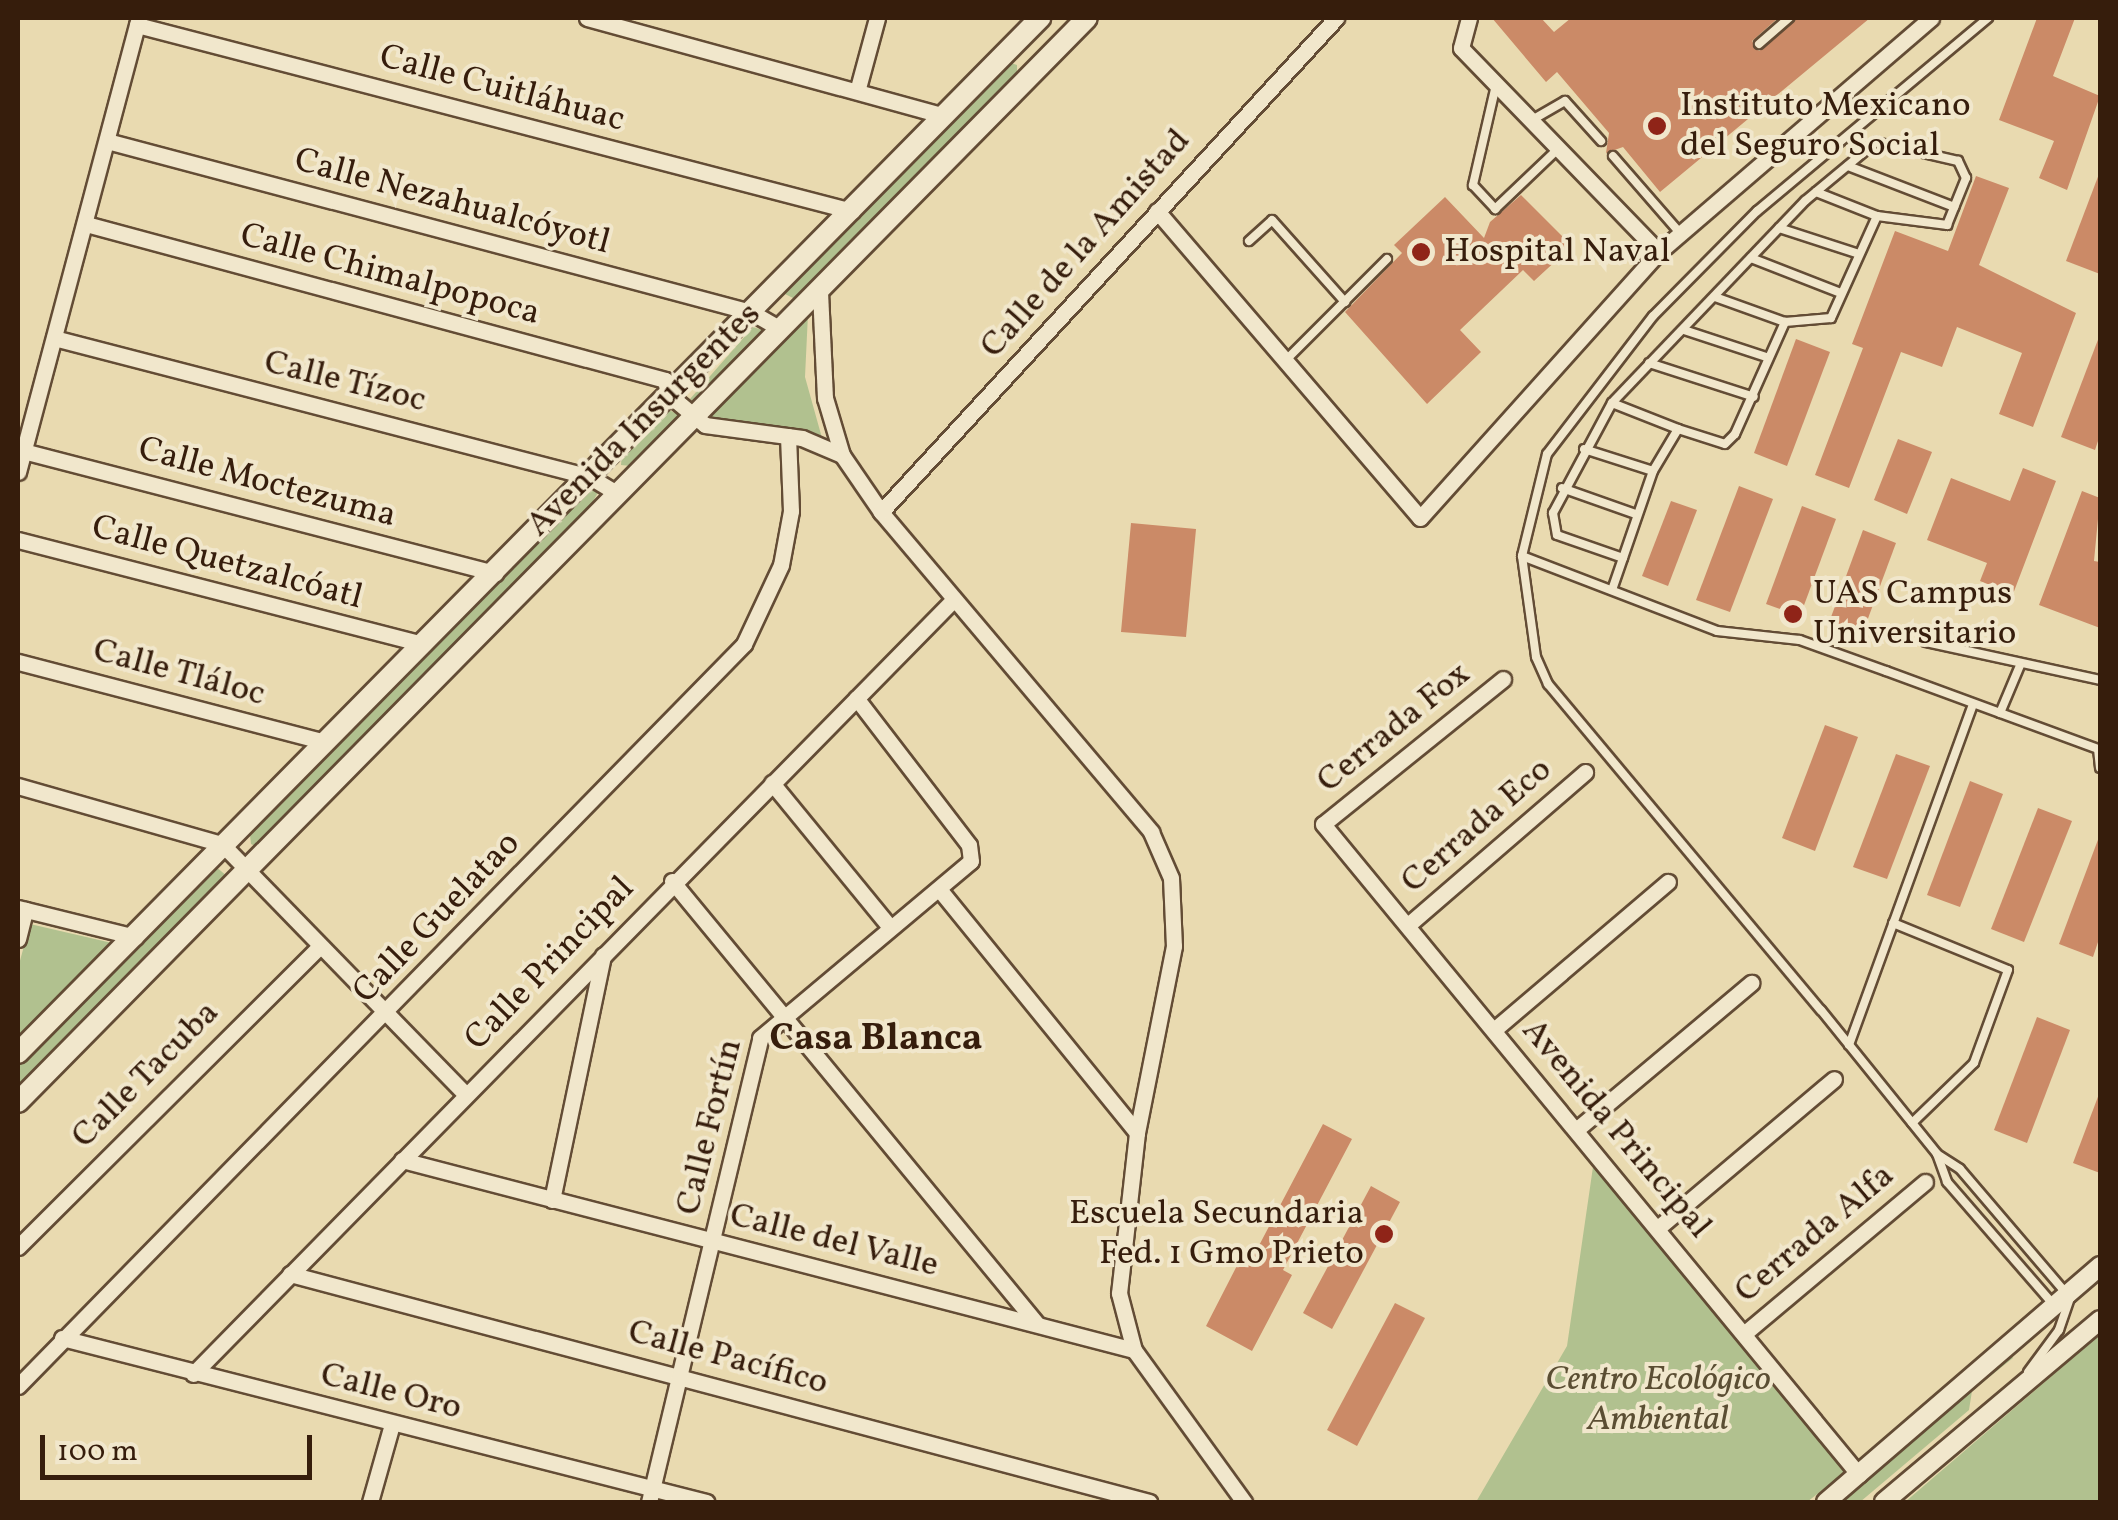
<!DOCTYPE html>
<html>
<head>
<meta charset="utf-8">
<style>
  body { margin:0 }
  #map { position:relative; width:2118px; height:1520px; overflow:hidden; background:#e9dab0; font-family:Vollkorn,serif }
  div>[style] { position:absolute }
  [style*='--x'] { left:calc(var(--x)*1px); top:calc(var(--y)*1px); width:calc(var(--w)*1px); rotate:calc(var(--a)*1deg) }
  .green>* { inset:0; background:#b1c18f }
  .building>* { inset:0; background:#cb8a67 }
  .roads { filter:drop-shadow(2px 0 #634c35) drop-shadow(-2px 0 #634c35) drop-shadow(0 2px #634c35) drop-shadow(0 -2px #634c35) }
  .service>* { height:8px; margin:-4px; padding:0 4px; transform-origin:4px; border-radius:4px; background:#f1e7cc }
  .minor>* { height:15px; margin:-7.5px; padding:0 7.5px; transform-origin:7.5px; border-radius:7.5px; background:#f1e7cc }
  .tertiary>* { height:18px; margin:-9px; padding:0 9px; transform-origin:9px; border-radius:9px; background:#f1e7cc }
  .secondary>* { height:20px; margin:-10px; padding:0 10px; transform-origin:10px; border-radius:10px; background:#f1e7cc }
  .dots>* { width:28px; height:28px; translate:-50% -50%; box-sizing:border-box; border:5px solid #f1e7cc; border-radius:50% }
  span { translate:-50% -50%; white-space:nowrap; text-align:center; line-height:1.15; -webkit-text-stroke:8px #f1e7cc; paint-order:stroke }
  .street-label { font-size:35px; color:#361d0c }
  .poi-label { font-size:35px; color:#361d0c }
  .left { translate:0 -50%; text-align:left }
  .right { translate:-100% -50%; text-align:right }
  .park-label { font-size:35px; color:#5b4e33; font-style:italic }
  .neighbourhood-label { font-size:38px; color:#361d0c; font-weight:700 }
  .frame { position:absolute; inset:0; border:20px solid #361d0c; pointer-events:none }
  .scale { position:absolute; left:40px; top:1435px; width:272px; height:45px; box-sizing:border-box; border:5px solid #361d0c; border-top:0; padding-left:12px; font-size:30px; line-height:35px; white-space:nowrap; color:#361d0c; -webkit-text-stroke:8px #f1e7cc; paint-order:stroke }
</style>
</head>
<body>
<div id="map">
  <div class="green">
    <i style="clip-path:polygon(1008px 62px,1017px 65px,1017px 77px,795px 299px,785px 294px)"></i>
    <i style="clip-path:polygon(808px 314px,805px 377px,822px 438px,706px 418px)"></i>
    <i style="clip-path:polygon(753px 327px,766px 331px,695px 403px,690px 399px)"></i>
    <i style="clip-path:polygon(665px 408px,679px 415px,675px 421px,631px 466px,621px 465px,622px 453px)"></i>
    <i style="clip-path:polygon(588px 486px,600px 489px,592px 503px,257px 847px,251px 844px,250px 835px)"></i>
    <i style="clip-path:polygon(215px 866px,228px 877px,18px 1088px,18px 1065px)"></i>
    <i style="clip-path:polygon(30px 924px,112px 943px,18px 1040px,18px 968px)"></i>
    <i style="clip-path:polygon(1594px 1160px,1848px 1470px,1807px 1502px,1476px 1502px,1567px 1346px)"></i>
    <i style="clip-path:polygon(2100px 1335px,2100px 1502px,1905px 1502px,2068px 1362px)"></i>
    <i style="clip-path:polygon(2009px 1352px,2013px 1358px,1972px 1391px,1969px 1410px,1860px 1502px,1824px 1502px)"></i>
  </div>
  <div class="building">
    <i style="clip-path:polygon(1492px 18px,1541px 18px,1554px 32px,1571px 18px,1778px 18px,1752px 41px,1759px 51px,1796px 18px,1870px 18px,1660px 192px,1623px 147px,1606px 153px,1609px 133px,1557px 72px,1546px 82px)"></i>
    <i style="clip-path:polygon(2037px 18px,2075px 18px,2053px 76px,2100px 96px,2067px 190px,2039px 178px,2054px 141px,1999px 120px)"></i>
    <i style="clip-path:polygon(2099px 174px,2100px 175px,2100px 274px,2066px 261px)"></i>
    <i style="clip-path:polygon(1976px 176px,2009px 188px,1979px 265px,2076px 313px,2033px 427px,1999px 414px,2022px 353px,1957px 327px,1942px 367px,1901px 352px,1849px 488px,1815px 475px,1863px 348px,1852px 344px,1895px 231px,1948px 251px)"></i>
    <i style="clip-path:polygon(1521px 195px,1572px 246px,1534px 281px,1523px 270px,1460px 330px,1481px 352px,1427px 404px,1345px 312px,1402px 253px,1394px 245px,1445px 197px,1484px 238px,1490px 222px)"></i>
    <i style="clip-path:polygon(2099px 337px,2100px 435px,2095px 450px,2061px 437px)"></i>
    <i style="clip-path:polygon(1796px 339px,1830px 352px,1787px 466px,1754px 453px)"></i>
    <i style="clip-path:polygon(1898px 439px,1932px 452px,1907px 514px,1874px 500px)"></i>
    <i style="clip-path:polygon(2023px 468px,2056px 481px,2013px 594px,1980px 581px,1987px 563px,1927px 540px,1951px 478px,2010px 501px)"></i>
    <i style="clip-path:polygon(1739px 486px,1773px 499px,1730px 612px,1696px 600px)"></i>
    <i style="clip-path:polygon(2082px 491px,2100px 498px,2094px 561px,2100px 562px,2100px 628px,2039px 605px)"></i>
    <i style="clip-path:polygon(1671px 501px,1697px 510px,1668px 586px,1642px 576px)"></i>
    <i style="clip-path:polygon(1802px 506px,1836px 519px,1800px 616px,1766px 604px)"></i>
    <i style="clip-path:polygon(1131px 523px,1196px 529px,1186px 637px,1121px 632px)"></i>
    <i style="clip-path:polygon(1863px 530px,1896px 543px,1860px 640px,1827px 628px)"></i>
    <i style="clip-path:polygon(1825px 725px,1858px 737px,1815px 851px,1782px 838px)"></i>
    <i style="clip-path:polygon(1896px 754px,1930px 766px,1887px 879px,1853px 867px)"></i>
    <i style="clip-path:polygon(1970px 781px,2003px 794px,1960px 907px,1927px 895px)"></i>
    <i style="clip-path:polygon(2038px 808px,2072px 821px,2024px 942px,1991px 929px)"></i>
    <i style="clip-path:polygon(2099px 837px,2100px 936px,2093px 957px,2059px 944px)"></i>
    <i style="clip-path:polygon(2037px 1017px,2070px 1030px,2027px 1143px,1994px 1130px)"></i>
    <i style="clip-path:polygon(2099px 1094px,2100px 1095px,2100px 1173px,2073px 1163px)"></i>
    <i style="clip-path:polygon(1323px 1124px,1352px 1139px,1283px 1270px,1292px 1275px,1252px 1351px,1206px 1326px,1245px 1250px,1254px 1255px)"></i>
    <i style="clip-path:polygon(1371px 1186px,1400px 1202px,1332px 1329px,1303px 1313px)"></i>
    <i style="clip-path:polygon(1395px 1303px,1425px 1318px,1357px 1446px,1327px 1430px)"></i>
  </div>
  <div class="roads">
    <div class="service">
      <i style="--x:1988;--y:18;--w:301;--a:140.1"></i>
      <i style="--x:1757;--y:211;--w:148;--a:134.7"></i>
      <i style="--x:1653;--y:316;--w:174;--a:127.5"></i>
      <i style="--x:1547;--y:454;--w:105;--a:103.8"></i>
      <i style="--x:1522;--y:556;--w:102;--a:82.1"></i>
      <i style="--x:1536;--y:657;--w:30;--a:66"></i>
      <i style="--x:1548;--y:684;--w:425;--a:50.1"></i>
      <i style="--x:1821;--y:1010;--w:185;--a:51.1"></i>
      <i style="--x:1937;--y:1154;--w:30;--a:70"></i>
      <i style="--x:1947;--y:1182;--w:160;--a:49"></i>
      <i style="--x:1759;--y:44;--w:40;--a:-41"></i>
      <i style="--x:1496;--y:85;--w:103;--a:103"></i>
      <i style="--x:1473;--y:185;--w:33;--a:47"></i>
      <i style="--x:1495;--y:209;--w:86;--a:-43.6"></i>
      <i style="--x:1532;--y:120;--w:38;--a:-30"></i>
      <i style="--x:1565;--y:101;--w:54;--a:48"></i>
      <i style="--x:1613;--y:156;--w:102;--a:49"></i>
      <i style="--x:1848;--y:166;--w:114;--a:21.1"></i>
      <i style="--x:1816;--y:192;--w:66;--a:21.5"></i>
      <i style="--x:1779;--y:228;--w:81;--a:18"></i>
      <i style="--x:1249;--y:241;--w:31;--a:-42"></i>
      <i style="--x:1272;--y:220;--w:110;--a:48.3"></i>
      <i style="--x:1751;--y:258;--w:97;--a:21.3"></i>
      <i style="--x:1715;--y:297;--w:74;--a:19.7"></i>
      <i style="--x:1684;--y:330;--w:89;--a:18.2"></i>
      <i style="--x:1288;--y:358;--w:140;--a:-45"></i>
      <i style="--x:1649;--y:363;--w:110;--a:17.9"></i>
      <i style="--x:1612;--y:403;--w:71;--a:21.5"></i>
      <i style="--x:1584;--y:449;--w:72;--a:17.7"></i>
      <i style="--x:1562;--y:488;--w:78;--a:19.4"></i>
      <i style="--x:1522;--y:556;--w:209;--a:21"></i>
      <i style="--x:1717;--y:631;--w:83;--a:6.2"></i>
      <i style="--x:1800;--y:640;--w:91;--a:19.8"></i>
      <i style="--x:1886;--y:671;--w:226;--a:20.2"></i>
      <i style="--x:2098;--y:749;--w:19;--a:84"></i>
      <i style="--x:1612;--y:590;--w:126;--a:-71"></i>
      <i style="--x:1653;--y:471;--w:49;--a:-59.2"></i>
      <i style="--x:1678;--y:429;--w:49;--a:17.7"></i>
      <i style="--x:1725;--y:444;--w:14;--a:-45"></i>
      <i style="--x:1735;--y:434;--w:123;--a:-65.9"></i>
      <i style="--x:1785;--y:322;--w:46;--a:-5"></i>
      <i style="--x:1831;--y:318;--w:112;--a:-65.7"></i>
      <i style="--x:1877;--y:216;--w:71;--a:7.3"></i>
      <i style="--x:1947;--y:225;--w:51;--a:-68"></i>
      <i style="--x:1966;--y:178;--w:19;--a:-115"></i>
      <i style="--x:1958;--y:161;--w:84;--a:-167"></i>
      <i style="--x:1876;--y:142;--w:92;--a:140.3"></i>
      <i style="--x:1805;--y:201;--w:279;--a:133.7"></i>
      <i style="--x:1612;--y:403;--w:125;--a:118.2"></i>
      <i style="--x:1553;--y:513;--w:22;--a:80"></i>
      <i style="--x:1557;--y:535;--w:70;--a:19.2"></i>
      <i style="--x:1926;--y:642;--w:178;--a:12.3"></i>
      <i style="--x:2000;--y:713;--w:54;--a:-67.2"></i>
      <i style="--x:1893;--y:923;--w:124;--a:22.2"></i>
      <i style="--x:2008;--y:970;--w:99;--a:110.1"></i>
      <i style="--x:1974;--y:1063;--w:86;--a:135.9"></i>
      <i style="--x:1849;--y:1045;--w:363;--a:-70"></i>
      <i style="--x:1937;--y:1154;--w:27;--a:33"></i>
      <i style="--x:1960;--y:1169;--w:170;--a:49.5"></i>
      <i style="--x:2070;--y:1298;--w:34;--a:109"></i>
      <i style="--x:2059;--y:1330;--w:52;--a:126.4"></i>
    </div>
    <div class="minor">
      <i style="--x:587;--y:18;--w:371;--a:15.3"></i>
      <i style="--x:1469;--y:18;--w:31;--a:105"></i>
      <i style="--x:1461;--y:48;--w:284;--a:45.9"></i>
      <i style="--x:137;--y:25;--w:739;--a:14.58"></i>
      <i style="--x:858;--y:88;--w:73;--a:-74.8"></i>
      <i style="--x:107;--y:141;--w:666;--a:14.87"></i>
      <i style="--x:751;--y:312;--w:32;--a:30"></i>
      <i style="--x:1157;--y:211;--w:404;--a:49.4"></i>
      <i style="--x:1420;--y:518;--w:358;--a:-48.1"></i>
      <i style="--x:1659;--y:252;--w:359;--a:-40.7"></i>
      <i style="--x:86;--y:224;--w:600;--a:15.08"></i>
      <i style="--x:665;--y:380;--w:14;--a:78"></i>
      <i style="--x:668;--y:394;--w:48;--a:40"></i>
      <i style="--x:705;--y:425;--w:98;--a:7.6"></i>
      <i style="--x:802;--y:438;--w:43;--a:23"></i>
      <i style="--x:842;--y:455;--w:59;--a:-106.6"></i>
      <i style="--x:825;--y:398;--w:107;--a:-92.7"></i>
      <i style="--x:54;--y:338;--w:554;--a:14.54"></i>
      <i style="--x:590;--y:477;--w:31;--a:31"></i>
      <i style="--x:23;--y:451;--w:488;--a:14.5"></i>
      <i style="--x:842;--y:455;--w:69;--a:55.6"></i>
      <i style="--x:881;--y:512;--w:419;--a:49.8"></i>
      <i style="--x:1151;--y:832;--w:50;--a:66.5"></i>
      <i style="--x:1171;--y:878;--w:68;--a:87.5"></i>
      <i style="--x:1174;--y:946;--w:191;--a:101.2"></i>
      <i style="--x:1137;--y:1133;--w:161;--a:96.4"></i>
      <i style="--x:1119;--y:1293;--w:59;--a:75.3"></i>
      <i style="--x:1134;--y:1350;--w:188;--a:54.1"></i>
      <i style="--x:18;--y:472;--w:470;--a:-75.1"></i>
      <i style="--x:881;--y:512;--w:672;--a:-47.35"></i>
      <i style="--x:18;--y:540;--w:417;--a:14.4"></i>
      <i style="--x:18;--y:662;--w:317;--a:14.6"></i>
      <i style="--x:1503;--y:679;--w:231;--a:141.1"></i>
      <i style="--x:1323;--y:824;--w:843;--a:50.53"></i>
      <i style="--x:772;--y:783;--w:186;--a:50.7"></i>
      <i style="--x:18;--y:786;--w:212;--a:15.9"></i>
      <i style="--x:222;--y:844;--w:349;--a:45.8"></i>
      <i style="--x:672;--y:881;--w:574;--a:50.51"></i>
      <i style="--x:939;--y:889;--w:314;--a:50.9"></i>
      <i style="--x:18;--y:908;--w:121;--a:13.9"></i>
      <i style="--x:1408;--y:925;--w:234;--a:-40.8"></i>
      <i style="--x:18;--y:939;--w:30;--a:-76"></i>
      <i style="--x:1495;--y:1029;--w:227;--a:-40.4"></i>
      <i style="--x:1576;--y:1130;--w:229;--a:-40"></i>
      <i style="--x:402;--y:1160;--w:756;--a:14.55"></i>
      <i style="--x:552;--y:1200;--w:250;--a:-78.2"></i>
      <i style="--x:1659;--y:1227;--w:229;--a:-40.2"></i>
      <i style="--x:18;--y:1247;--w:424;--a:-44.9"></i>
      <i style="--x:290;--y:1274;--w:889;--a:14.86"></i>
      <i style="--x:1745;--y:1333;--w:235;--a:-40"></i>
      <i style="--x:62;--y:1338;--w:665;--a:14.29"></i>
      <i style="--x:193;--y:1374;--w:1086;--a:-45.52"></i>
      <i style="--x:18;--y:1386;--w:1038;--a:-45.62"></i>
      <i style="--x:744;--y:644;--w:87;--a:-64.9"></i>
      <i style="--x:781;--y:565;--w:55;--a:-79.5"></i>
      <i style="--x:791;--y:511;--w:75;--a:-92.3"></i>
      <i style="--x:370;--y:1502;--w:81;--a:-74.2"></i>
      <i style="--x:649;--y:1502;--w:477;--a:-76.5"></i>
      <i style="--x:760;--y:1038;--w:275;--a:-40"></i>
      <i style="--x:971;--y:861;--w:16;--a:-97"></i>
      <i style="--x:969;--y:845;--w:185;--a:-127.5"></i>
    </div>
    <div class="tertiary">
      <i style="--x:1826;--y:1502;--w:362;--a:-40.7"></i>
      <i style="--x:1884;--y:1502;--w:282;--a:-40.1"></i>
    </div>
    <div class="secondary">
      <i style="--x:18;--y:1053;--w:1455;--a:-45.36"></i>
      <i style="--x:18;--y:1102;--w:1522;--a:-45.4"></i>
    </div>
  </div>
  <div class="dots">
    <i style="left:1657px;top:126px;background:#8f2418"></i>
    <i style="left:1421px;top:252px;background:#8f2418"></i>
    <i style="left:1793px;top:614px;background:#8f2418"></i>
    <i style="left:1384px;top:1234px;background:#8f2418"></i>
  </div>
  <div class="street-label">
    <span style="left:502px;top:89px;rotate:15deg">Calle Cuitláhuac</span>
    <span style="left:452px;top:202px;rotate:15deg">Calle Nezahualcóyotl</span>
    <span style="left:1086px;top:244px;rotate:-48deg">Calle de la Amistad</span>
    <span style="left:390px;top:275px;rotate:15deg">Calle Chimalpopoca</span>
    <span style="left:345px;top:382px;rotate:14deg">Calle Tízoc</span>
    <span style="left:644px;top:420px;rotate:-45deg">Avenida Insurgentes</span>
    <span style="left:267px;top:483px;rotate:15deg">Calle Moctezuma</span>
    <span style="left:227px;top:563px;rotate:15deg">Calle Quetzalcóatl</span>
    <span style="left:179px;top:673px;rotate:15deg">Calle Tláloc</span>
    <span style="left:1394px;top:728px;rotate:-39deg">Cerrada Fox</span>
    <span style="left:1477px;top:826px;rotate:-41deg">Cerrada Eco</span>
    <span style="left:437px;top:918px;rotate:-46deg">Calle Guelatao</span>
    <span style="left:550px;top:964px;rotate:-46deg">Calle Principal</span>
    <span style="left:146px;top:1075px;rotate:-45deg">Calle Tacuba</span>
    <span style="left:710px;top:1127px;rotate:-76deg">Calle Fortín</span>
    <span style="left:1616px;top:1129px;rotate:50deg">Avenida Principal</span>
    <span style="left:1815px;top:1234px;rotate:-40deg">Cerrada Alfa</span>
    <span style="left:834px;top:1241px;rotate:14deg">Calle del Valle</span>
    <span style="left:728px;top:1358px;rotate:15deg">Calle Pacífico</span>
    <span style="left:391px;top:1392px;rotate:14deg">Calle Oro</span>
  </div>
  <div class="poi-label">
    <span class="left" style="left:1680px;top:126px">Instituto Mexicano<br>del Seguro Social</span>
    <span class="left" style="left:1444px;top:252px">Hospital Naval</span>
    <span class="left" style="left:1813px;top:614px">UAS Campus<br>Universitario</span>
    <span class="right" style="left:1364px;top:1234px">Escuela Secundaria<br>Fed. 1 Gmo Prieto</span>
  </div>
  <div class="park-label">
    <span style="left:1658px;top:1400px">Centro Ecológico<br>Ambiental</span>
  </div>
  <div class="neighbourhood-label">
    <span style="left:876px;top:1040px">Casa Blanca</span>
  </div>
  <div class="frame"></div>
  <div class="scale">100 m</div>
</div>
</body>
</html>
